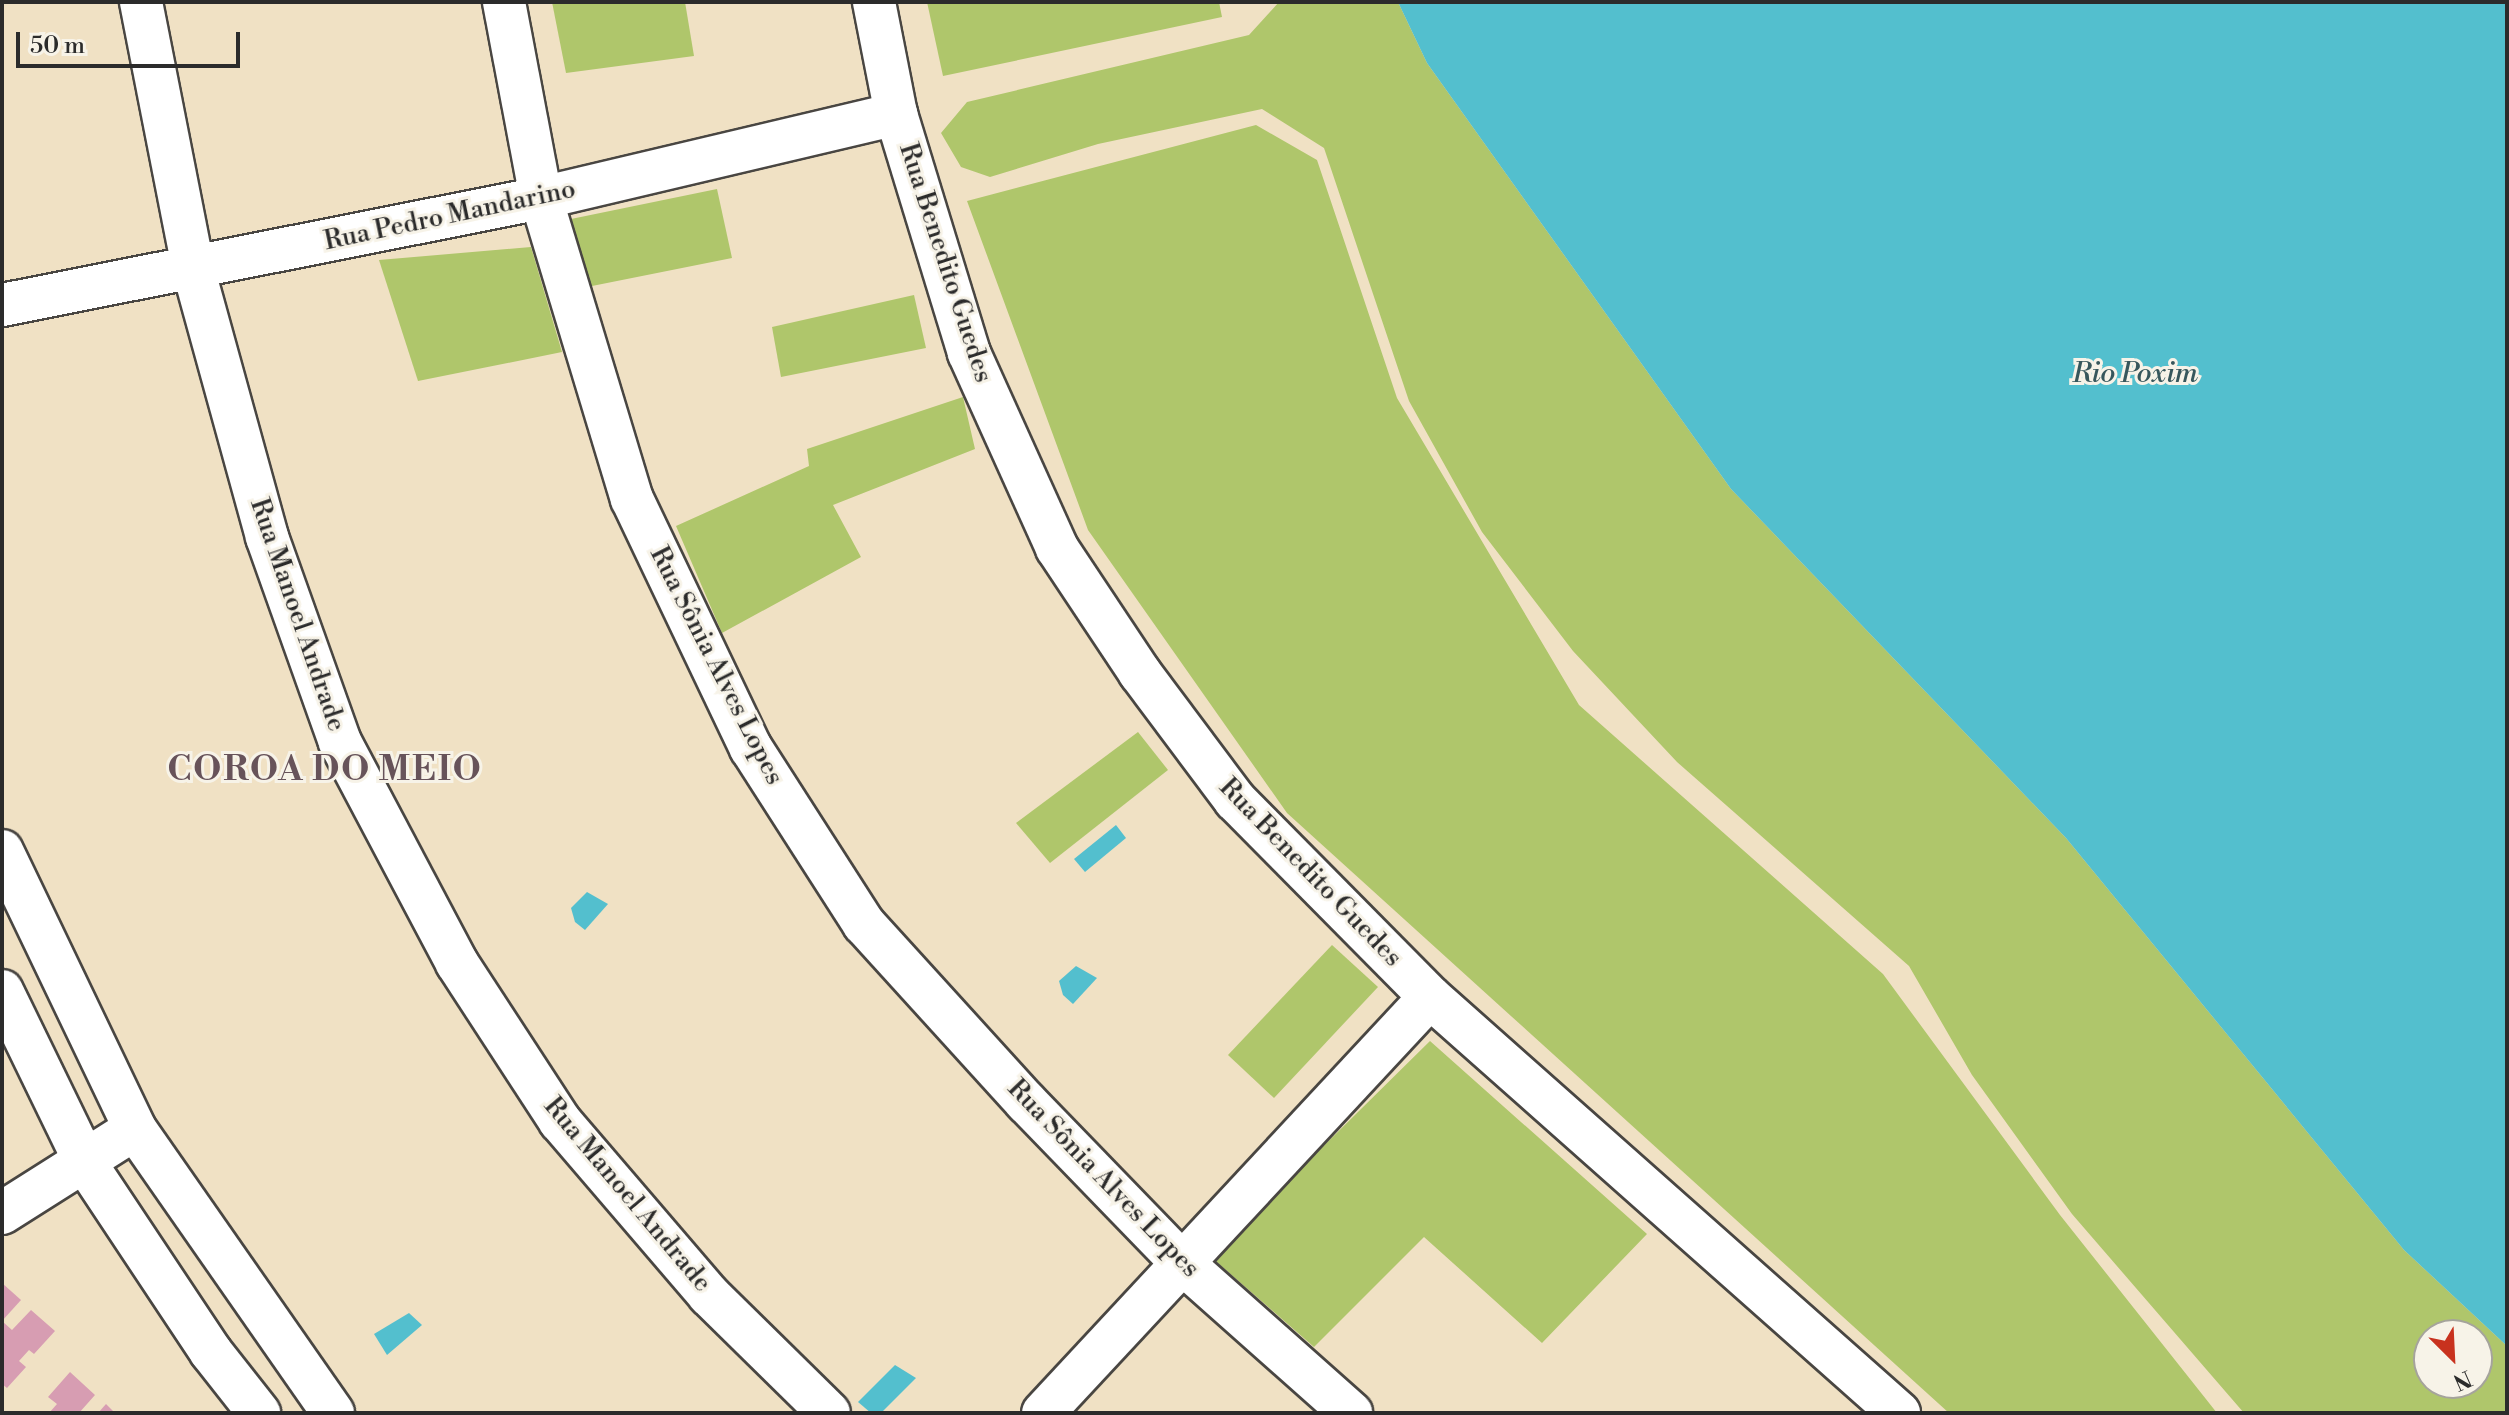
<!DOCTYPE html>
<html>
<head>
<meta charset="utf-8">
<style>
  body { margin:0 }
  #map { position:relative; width:2509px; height:1415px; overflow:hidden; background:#f0e1c4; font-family:"Libre Bodoni",serif }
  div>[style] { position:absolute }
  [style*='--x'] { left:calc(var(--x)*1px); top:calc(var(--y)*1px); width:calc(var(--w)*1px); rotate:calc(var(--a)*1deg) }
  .green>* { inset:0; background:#afc66b }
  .water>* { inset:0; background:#53bfce }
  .building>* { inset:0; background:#d79db2 }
  .roads { filter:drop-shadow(2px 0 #494642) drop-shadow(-2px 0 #494642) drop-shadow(0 2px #494642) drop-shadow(0 -2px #494642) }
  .minor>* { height:42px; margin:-21px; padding:0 21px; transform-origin:21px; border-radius:21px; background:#fff }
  span { translate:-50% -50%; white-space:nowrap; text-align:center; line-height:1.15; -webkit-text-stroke:6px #f7f3e8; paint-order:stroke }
  .street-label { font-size:26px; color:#2b2b2b }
  .water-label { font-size:28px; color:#37575c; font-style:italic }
  .district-label { font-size:34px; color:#67535a; font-weight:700; letter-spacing:2px }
  .frame { position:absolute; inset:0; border:4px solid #2b2b2b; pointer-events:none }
  .north { position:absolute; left:2413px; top:1319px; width:80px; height:80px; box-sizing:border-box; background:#f7f3e8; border:2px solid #a5a39c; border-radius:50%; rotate:156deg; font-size:22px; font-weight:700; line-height:32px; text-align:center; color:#2b2b2b }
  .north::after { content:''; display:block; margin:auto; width:28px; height:36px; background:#c8321e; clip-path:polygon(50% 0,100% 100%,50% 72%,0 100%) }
  .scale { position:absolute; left:16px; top:32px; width:224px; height:36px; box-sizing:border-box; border:4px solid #2b2b2b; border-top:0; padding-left:10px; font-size:24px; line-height:28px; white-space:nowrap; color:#2b2b2b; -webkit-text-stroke:6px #f7f3e8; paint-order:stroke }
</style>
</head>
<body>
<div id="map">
  <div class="green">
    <i style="clip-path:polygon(552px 2px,685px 2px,694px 56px,566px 73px)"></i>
    <i style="clip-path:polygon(927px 2px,1219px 2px,1222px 17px,943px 76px)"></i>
    <i style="clip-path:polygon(evenodd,1279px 2px,1398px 2px,1427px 63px,1731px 489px,2066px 838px,2404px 1250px,2507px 1346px,2507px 1413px,2244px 1413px,2072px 1214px,1972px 1075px,1909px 966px,1677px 762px,1573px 651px,1482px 532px,1409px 401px,1324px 148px,1262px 109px,1098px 144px,990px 177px,961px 167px,941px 133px,967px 102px,1249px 35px,1279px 2px,2429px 1335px,2477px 1335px,2477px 1383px,2429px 1383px,2429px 1335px)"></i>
    <i style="clip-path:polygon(1256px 125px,1317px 160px,1397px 398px,1579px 705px,1883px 974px,2060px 1215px,2217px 1413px,1949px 1413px,1287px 813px,1088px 530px,967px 201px)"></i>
    <i style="clip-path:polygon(717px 189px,732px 258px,587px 287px,571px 219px)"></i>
    <i style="clip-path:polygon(531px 247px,562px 352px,418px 381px,379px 260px)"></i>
    <i style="clip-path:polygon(914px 295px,926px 348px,781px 377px,772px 327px)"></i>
    <i style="clip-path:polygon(963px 397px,975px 449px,833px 505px,861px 557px,722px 633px,676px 526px,809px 466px,807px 449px)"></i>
    <i style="clip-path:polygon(1138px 732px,1168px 770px,1050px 863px,1016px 823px)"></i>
    <i style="clip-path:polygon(1332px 945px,1378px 987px,1274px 1098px,1228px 1055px)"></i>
    <i style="clip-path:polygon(1430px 1041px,1647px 1234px,1542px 1343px,1424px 1237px,1314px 1347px,1211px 1257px)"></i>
  </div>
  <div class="water">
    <i style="clip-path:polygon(1398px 2px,2507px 2px,2507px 1346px,2404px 1250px,2066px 838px,1731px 489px,1427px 63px)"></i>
    <i style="clip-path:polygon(1116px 825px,1126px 838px,1085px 872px,1074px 859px)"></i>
    <i style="clip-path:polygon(587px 892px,608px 904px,585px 930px,575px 922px,571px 908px)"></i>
    <i style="clip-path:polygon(1076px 966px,1097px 978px,1073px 1004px,1063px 995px,1059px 981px)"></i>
    <i style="clip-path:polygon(409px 1313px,422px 1325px,387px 1355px,374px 1334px)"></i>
    <i style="clip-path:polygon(895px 1365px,916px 1378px,881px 1413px,871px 1413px,858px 1402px)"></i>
  </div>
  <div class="building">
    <i style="clip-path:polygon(2px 1283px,21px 1300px,2px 1321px)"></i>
    <i style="clip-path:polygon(31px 1310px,55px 1331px,34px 1354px,29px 1350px,19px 1361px,26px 1367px,7px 1388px,2px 1384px,2px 1321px,12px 1330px)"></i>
    <i style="clip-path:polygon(70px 1372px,95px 1395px,79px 1413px,49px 1413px,57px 1404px,48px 1397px)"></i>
    <i style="clip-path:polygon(106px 1404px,115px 1413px,98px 1413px)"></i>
  </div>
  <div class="roads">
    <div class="minor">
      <i style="--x:141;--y:2;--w:271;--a:78.9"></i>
      <i style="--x:193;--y:268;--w:279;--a:74.6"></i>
      <i style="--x:267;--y:537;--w:218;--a:70.4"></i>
      <i style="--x:340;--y:742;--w:250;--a:62.1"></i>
      <i style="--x:457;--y:963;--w:189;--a:56.9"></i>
      <i style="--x:560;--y:1121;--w:229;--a:49.4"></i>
      <i style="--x:709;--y:1295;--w:168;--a:44.5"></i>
      <i style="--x:504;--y:2;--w:199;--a:79.3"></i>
      <i style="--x:541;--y:198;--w:314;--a:73.2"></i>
      <i style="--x:632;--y:499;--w:276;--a:64.5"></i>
      <i style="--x:751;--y:748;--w:209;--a:57.3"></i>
      <i style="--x:864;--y:924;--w:241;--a:47.7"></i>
      <i style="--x:1026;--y:1102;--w:221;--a:45.9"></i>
      <i style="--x:1180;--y:1261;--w:229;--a:41.6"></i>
      <i style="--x:874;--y:2;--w:114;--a:78.9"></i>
      <i style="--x:896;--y:114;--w:250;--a:73"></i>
      <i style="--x:969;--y:353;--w:214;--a:65.7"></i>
      <i style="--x:1057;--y:548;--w:150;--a:56.4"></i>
      <i style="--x:1140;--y:673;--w:159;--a:53.2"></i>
      <i style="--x:1235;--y:800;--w:277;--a:45.3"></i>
      <i style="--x:1430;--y:997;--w:627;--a:41.57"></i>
      <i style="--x:2;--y:305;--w:550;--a:-11.23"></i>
      <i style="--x:541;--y:198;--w:365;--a:-13.3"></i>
      <i style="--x:2;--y:851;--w:308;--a:64.4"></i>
      <i style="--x:135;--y:1129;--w:346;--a:55.1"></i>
      <i style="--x:2;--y:991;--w:192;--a:64.1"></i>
      <i style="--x:86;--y:1164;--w:226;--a:56.4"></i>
      <i style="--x:211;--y:1352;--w:78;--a:51.8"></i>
      <i style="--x:2;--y:1213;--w:157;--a:-32.3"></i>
      <i style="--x:1043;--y:1413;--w:568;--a:-47.07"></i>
    </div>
  </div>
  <div class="street-label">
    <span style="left:450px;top:216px;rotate:-12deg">Rua Pedro Mandarino</span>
    <span style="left:945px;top:263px;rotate:72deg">Rua Benedito Guedes</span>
    <span style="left:297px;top:615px;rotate:71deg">Rua Manoel Andrade</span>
    <span style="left:716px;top:666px;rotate:63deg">Rua Sônia Alves Lopes</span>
    <span style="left:1310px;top:873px;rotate:46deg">Rua Benedito Guedes</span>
    <span style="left:1103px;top:1179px;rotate:46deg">Rua Sônia Alves Lopes</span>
    <span style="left:627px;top:1195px;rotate:50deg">Rua Manoel Andrade</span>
  </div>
  <div class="water-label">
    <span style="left:2135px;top:374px">Rio Poxim</span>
  </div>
  <div class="district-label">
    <span style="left:325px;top:771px">COROA DO MEIO</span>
  </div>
  <div class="frame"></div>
  <div class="north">N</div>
  <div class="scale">50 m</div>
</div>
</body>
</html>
